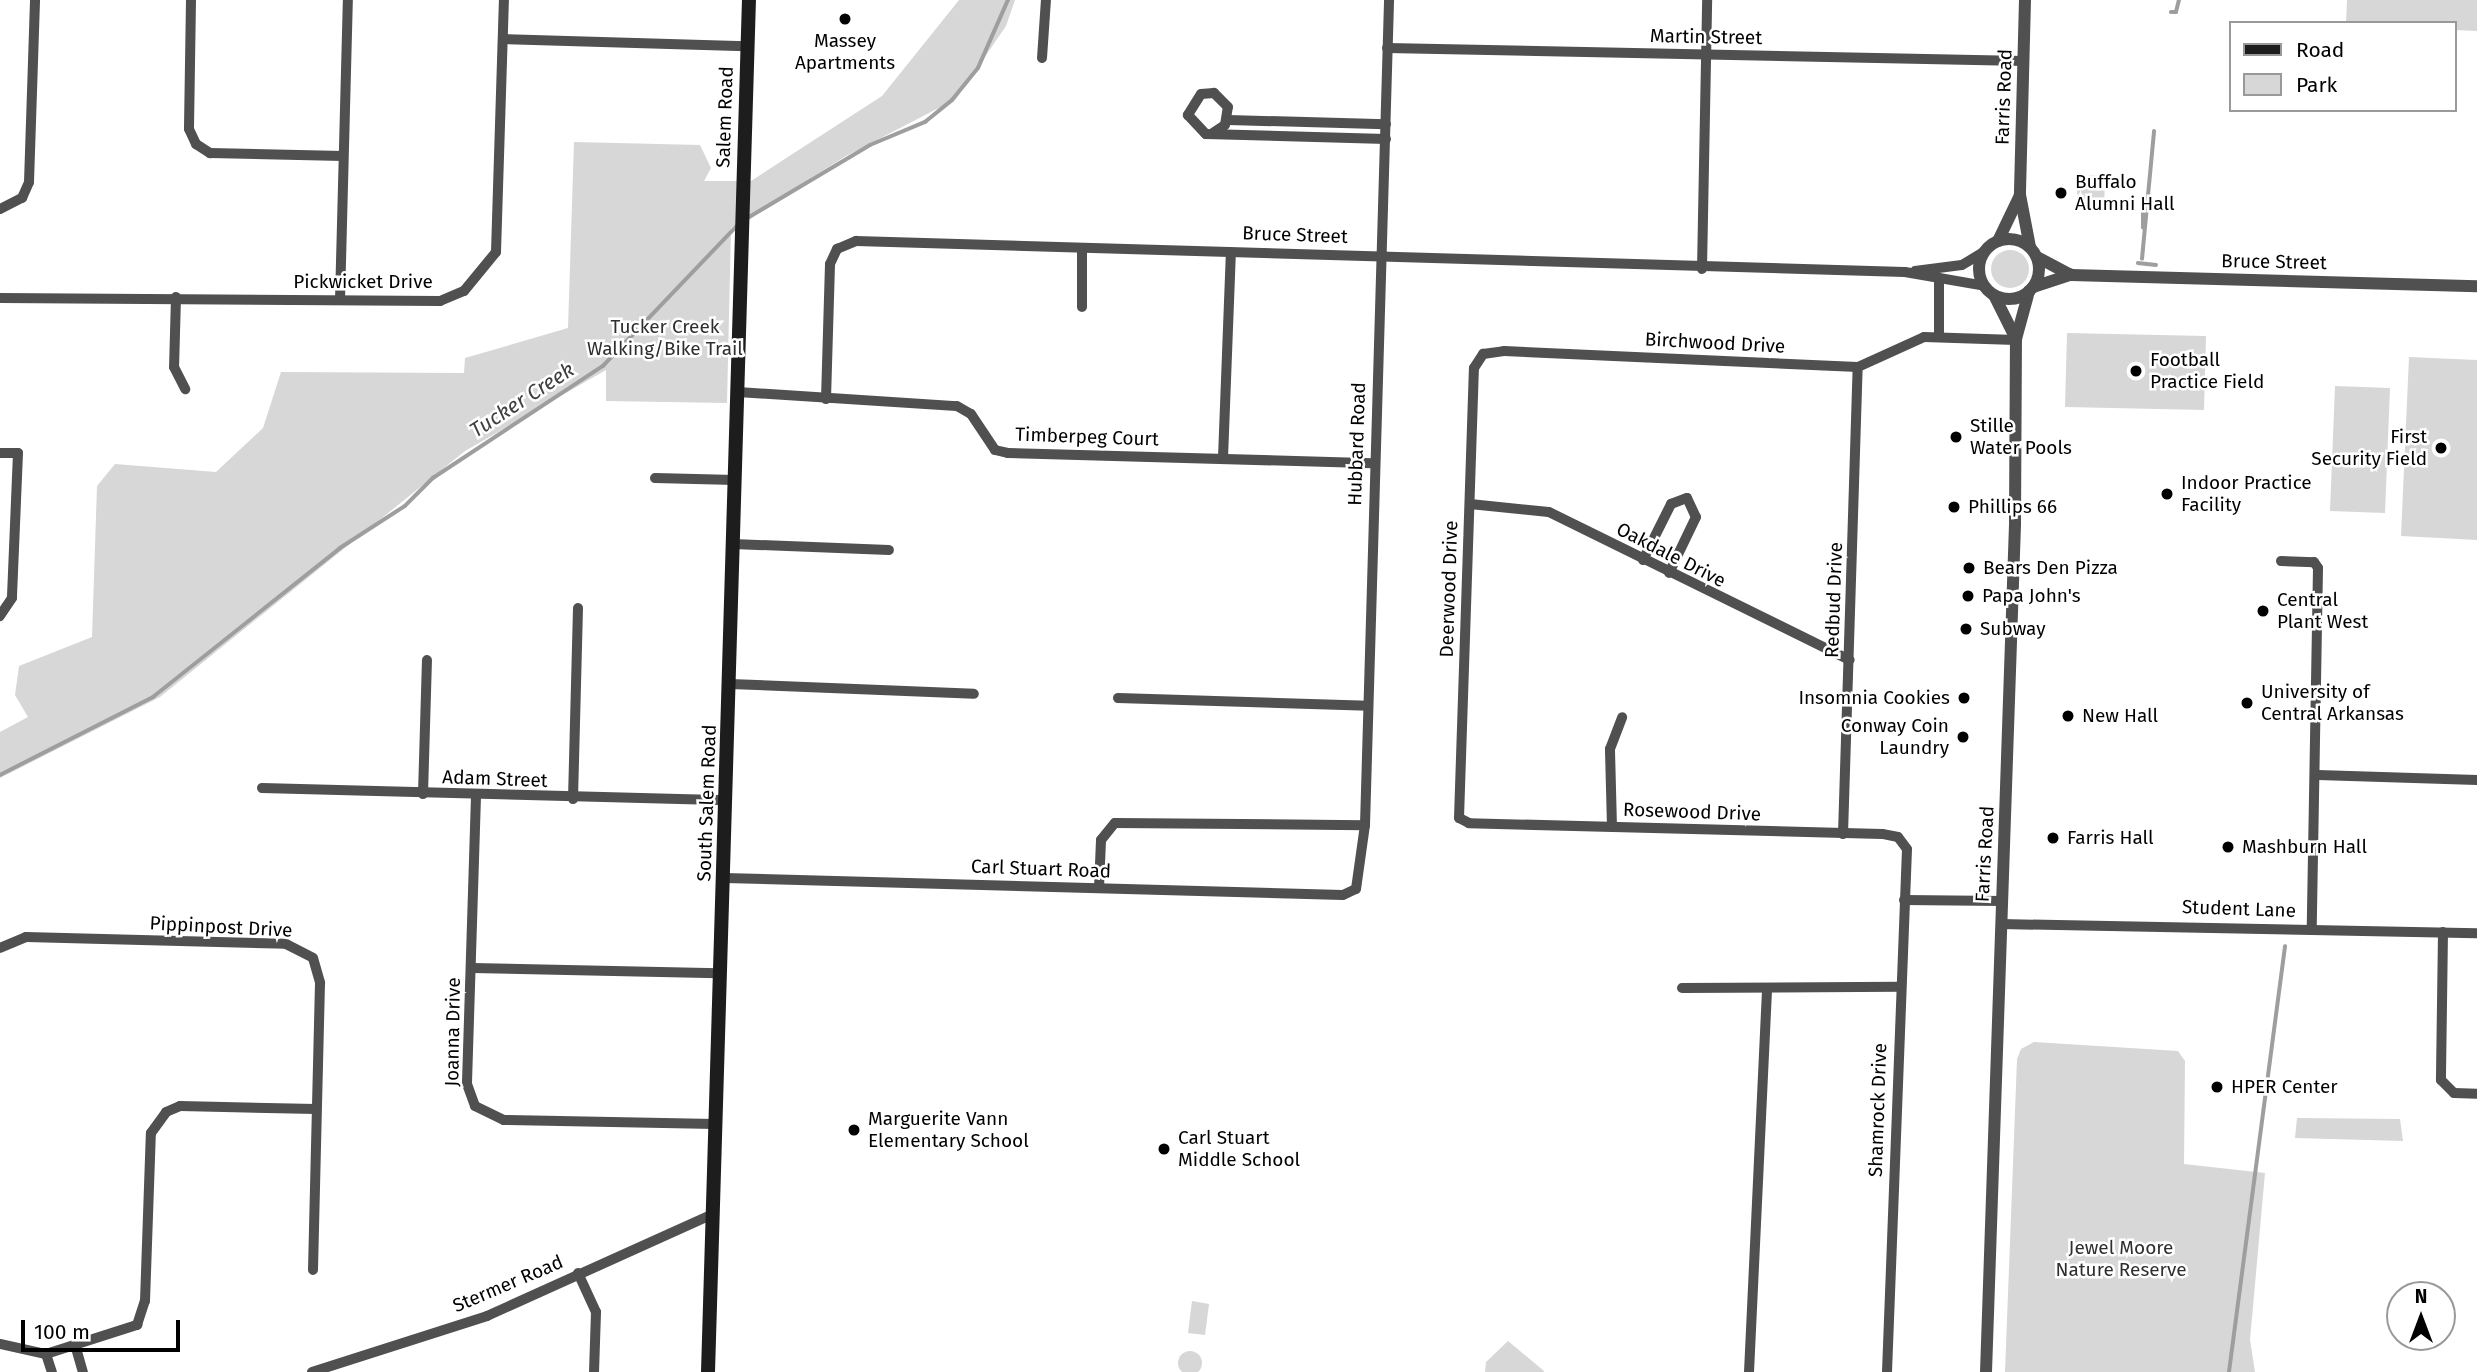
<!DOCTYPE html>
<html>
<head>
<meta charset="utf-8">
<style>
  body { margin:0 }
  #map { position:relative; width:2477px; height:1372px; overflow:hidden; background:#fff; font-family:"Fira Sans",sans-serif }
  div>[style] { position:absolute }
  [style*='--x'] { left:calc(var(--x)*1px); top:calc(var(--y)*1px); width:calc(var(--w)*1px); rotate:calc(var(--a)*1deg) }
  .green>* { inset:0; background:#d7d7d7 }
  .round { border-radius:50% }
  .stream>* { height:3.5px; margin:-1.75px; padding:0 1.75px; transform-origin:1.75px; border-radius:1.75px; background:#9e9e9e }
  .minor>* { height:10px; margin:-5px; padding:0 5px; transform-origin:5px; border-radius:5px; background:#505050 }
  .tertiary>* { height:12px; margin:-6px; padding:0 6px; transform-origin:6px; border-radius:6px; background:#505050 }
  .tertiary>.ring { margin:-6px; padding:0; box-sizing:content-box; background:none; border:12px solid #505050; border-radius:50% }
  .secondary>* { height:14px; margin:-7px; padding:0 7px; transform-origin:7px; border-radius:7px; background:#1d1d1d }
  .dots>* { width:19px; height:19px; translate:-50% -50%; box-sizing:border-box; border:4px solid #fff; border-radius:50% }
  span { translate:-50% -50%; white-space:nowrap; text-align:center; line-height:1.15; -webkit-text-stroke:5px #fff; paint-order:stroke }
  .street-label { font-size:19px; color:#000 }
  .poi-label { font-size:19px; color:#000 }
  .left { translate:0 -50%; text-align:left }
  .right { translate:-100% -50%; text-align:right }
  .park-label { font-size:19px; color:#2e2e2e }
  .water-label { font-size:21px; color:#3f3f3f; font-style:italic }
  .legend { position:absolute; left:2229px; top:21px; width:228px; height:91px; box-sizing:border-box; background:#fff; border:2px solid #999; margin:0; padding:9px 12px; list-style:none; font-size:21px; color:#000 }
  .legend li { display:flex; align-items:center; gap:14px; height:35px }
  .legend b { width:35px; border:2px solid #999 }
  .north { position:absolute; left:2386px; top:1281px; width:70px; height:70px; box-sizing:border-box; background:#fff; border:2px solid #999; border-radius:50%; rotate:0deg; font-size:19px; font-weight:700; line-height:28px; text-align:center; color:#000 }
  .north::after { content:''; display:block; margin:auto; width:24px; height:32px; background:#000; clip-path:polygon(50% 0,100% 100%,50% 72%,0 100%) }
  .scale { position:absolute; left:21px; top:1320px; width:159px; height:32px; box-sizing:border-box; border:4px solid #000; border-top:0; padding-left:9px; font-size:21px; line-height:24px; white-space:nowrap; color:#000; -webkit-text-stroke:5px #fff; paint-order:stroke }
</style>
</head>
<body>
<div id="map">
  <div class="green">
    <i style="clip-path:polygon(959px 0,1015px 0,1006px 26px,956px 99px,846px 156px,731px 228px,727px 403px,606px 401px,606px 370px,465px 451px,160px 697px,0 778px,0 732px,28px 717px,15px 695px,19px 666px,92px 637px,97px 486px,115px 464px,216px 472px,263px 428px,281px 372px,464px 373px,465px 358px,568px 328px,574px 142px,700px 145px,711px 168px,704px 181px,751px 181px,882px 96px)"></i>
    <i style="clip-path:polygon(2347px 0,2477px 0,2477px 31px,2454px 30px,2454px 23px,2346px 23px)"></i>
    <i style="clip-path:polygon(2089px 175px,2105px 176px,2104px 212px,2077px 206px,2077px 181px,2089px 181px)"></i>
    <i class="round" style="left:1991px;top:250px;width:38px;height:38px"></i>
    <i style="clip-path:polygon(2067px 333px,2206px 336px,2204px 410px,2065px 407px)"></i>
    <i style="clip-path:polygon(2409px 357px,2477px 360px,2477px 540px,2401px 536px)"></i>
    <i style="clip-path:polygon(2335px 386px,2390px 388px,2385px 513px,2330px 511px)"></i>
    <i style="clip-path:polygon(2034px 1042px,2178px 1051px,2185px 1061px,2184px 1164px,2265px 1173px,2250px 1340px,2255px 1372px,2005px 1372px,2017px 1059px,2021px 1049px)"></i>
    <i style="clip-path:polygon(2297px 1118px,2400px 1119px,2403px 1141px,2295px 1138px)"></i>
    <i style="clip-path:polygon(1192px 1301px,1209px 1304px,1205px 1335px,1188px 1333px)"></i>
    <i style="clip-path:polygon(1508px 1341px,1544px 1371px,1544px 1372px,1485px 1372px,1486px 1362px)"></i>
    <i class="round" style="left:1178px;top:1351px;width:24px;height:24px"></i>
  </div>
  <div class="stream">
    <i style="--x:2171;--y:12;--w:5;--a:0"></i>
    <i style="--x:2176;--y:12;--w:12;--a:-76"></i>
    <i style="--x:746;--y:219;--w:144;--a:-30.8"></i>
    <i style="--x:870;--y:145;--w:60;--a:-22.7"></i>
    <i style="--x:925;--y:122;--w:35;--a:-39"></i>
    <i style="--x:952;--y:100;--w:41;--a:-50.9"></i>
    <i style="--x:978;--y:68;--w:74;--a:-66.2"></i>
    <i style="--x:2143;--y:228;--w:18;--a:-90"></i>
    <i style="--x:2142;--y:259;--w:128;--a:-84.6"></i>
    <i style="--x:2138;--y:263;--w:18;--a:6"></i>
    <i style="--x:0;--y:775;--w:172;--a:-27"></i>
    <i style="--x:153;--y:697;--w:239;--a:-38.5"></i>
    <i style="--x:340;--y:548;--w:77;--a:-32.9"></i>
    <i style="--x:405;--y:506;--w:40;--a:-45"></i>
    <i style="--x:433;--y:478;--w:204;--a:-33.4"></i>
    <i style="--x:603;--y:366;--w:194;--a:-46.3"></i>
    <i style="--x:2229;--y:1372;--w:429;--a:-82.5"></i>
  </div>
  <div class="minor">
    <i style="--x:191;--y:0;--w:129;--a:90.9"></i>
    <i style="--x:189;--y:129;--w:17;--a:65"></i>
    <i style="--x:196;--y:144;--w:17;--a:33"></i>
    <i style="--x:210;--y:153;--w:133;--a:1.3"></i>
    <i style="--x:503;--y:39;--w:243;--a:1.7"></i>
    <i style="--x:1387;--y:48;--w:637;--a:1.17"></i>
    <i style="--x:1042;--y:58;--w:58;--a:-86.1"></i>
    <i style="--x:1228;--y:120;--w:158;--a:1.5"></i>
    <i style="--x:1213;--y:133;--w:14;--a:-34"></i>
    <i style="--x:1225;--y:125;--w:18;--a:-81"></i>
    <i style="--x:1228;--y:107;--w:20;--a:-135"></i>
    <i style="--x:1214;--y:93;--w:13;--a:176"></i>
    <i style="--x:1201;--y:94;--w:25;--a:122"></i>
    <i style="--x:1188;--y:115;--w:26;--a:47"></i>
    <i style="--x:1206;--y:134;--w:180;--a:1.6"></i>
    <i style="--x:0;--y:209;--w:25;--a:-27"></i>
    <i style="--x:22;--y:198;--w:17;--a:-66"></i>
    <i style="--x:29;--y:182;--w:182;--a:-88.1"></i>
    <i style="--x:1702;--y:269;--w:269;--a:-88.9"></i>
    <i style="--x:1915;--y:271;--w:47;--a:-7.3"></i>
    <i style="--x:1962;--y:265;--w:26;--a:-31"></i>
    <i style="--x:176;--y:297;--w:70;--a:91.6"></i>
    <i style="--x:174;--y:367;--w:25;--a:63"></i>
    <i style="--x:0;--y:298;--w:440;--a:0.4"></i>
    <i style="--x:440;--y:301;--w:26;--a:-23"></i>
    <i style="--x:464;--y:291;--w:50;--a:-50.6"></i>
    <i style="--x:496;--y:252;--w:252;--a:-88.2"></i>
    <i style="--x:340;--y:300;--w:300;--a:-88.5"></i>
    <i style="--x:1082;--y:307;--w:58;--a:-90"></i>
    <i style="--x:1939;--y:337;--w:59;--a:-90"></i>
    <i style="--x:738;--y:392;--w:219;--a:3.7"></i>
    <i style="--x:957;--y:406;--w:16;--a:30"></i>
    <i style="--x:971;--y:414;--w:43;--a:56.3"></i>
    <i style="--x:995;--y:450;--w:13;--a:13"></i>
    <i style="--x:1008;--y:453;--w:365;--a:1.6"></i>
    <i style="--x:826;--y:399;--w:135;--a:-88.3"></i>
    <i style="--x:830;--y:264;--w:17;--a:-65"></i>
    <i style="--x:837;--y:249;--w:21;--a:-23"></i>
    <i style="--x:856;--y:241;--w:1049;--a:1.69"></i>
    <i style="--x:1905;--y:272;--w:81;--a:9.9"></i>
    <i style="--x:0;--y:453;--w:18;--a:0"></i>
    <i style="--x:18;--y:453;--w:145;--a:92.4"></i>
    <i style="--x:12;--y:598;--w:22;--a:124"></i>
    <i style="--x:1223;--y:458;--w:206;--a:-87.8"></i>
    <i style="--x:655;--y:478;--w:80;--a:1.4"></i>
    <i style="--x:1470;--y:504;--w:79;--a:5.8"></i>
    <i style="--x:1549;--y:512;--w:335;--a:26.2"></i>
    <i style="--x:733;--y:544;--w:156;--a:2.2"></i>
    <i style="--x:1643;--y:560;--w:63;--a:-63.4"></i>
    <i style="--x:1671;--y:504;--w:17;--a:-21"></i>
    <i style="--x:1687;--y:498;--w:21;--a:65"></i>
    <i style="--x:1696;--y:517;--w:62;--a:115.7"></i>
    <i style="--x:2281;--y:561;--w:33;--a:2"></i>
    <i style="--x:2314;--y:562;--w:7;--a:56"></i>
    <i style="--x:2318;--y:568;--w:361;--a:91"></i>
    <i style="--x:730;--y:684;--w:244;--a:2.3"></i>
    <i style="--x:1118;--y:698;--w:250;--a:1.8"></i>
    <i style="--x:2318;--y:775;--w:159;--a:1.8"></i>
    <i style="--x:262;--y:788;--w:465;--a:1.5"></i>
    <i style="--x:423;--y:794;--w:134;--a:-88.3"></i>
    <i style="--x:476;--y:796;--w:288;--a:91.8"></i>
    <i style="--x:467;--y:1084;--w:23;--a:70"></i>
    <i style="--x:475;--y:1106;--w:32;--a:26"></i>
    <i style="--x:504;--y:1120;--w:211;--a:1.1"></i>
    <i style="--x:573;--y:799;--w:191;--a:-88.5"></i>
    <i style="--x:1612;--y:827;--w:78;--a:-91.5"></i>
    <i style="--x:1610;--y:749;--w:34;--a:-69"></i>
    <i style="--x:1843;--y:834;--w:467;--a:-88.2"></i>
    <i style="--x:724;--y:878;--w:619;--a:1.57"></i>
    <i style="--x:1343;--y:895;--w:14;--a:-25"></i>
    <i style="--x:1356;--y:889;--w:65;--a:-82"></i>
    <i style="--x:1365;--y:825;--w:825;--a:-88.33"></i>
    <i style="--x:1099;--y:888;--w:48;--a:-87.6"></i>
    <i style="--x:1101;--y:840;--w:22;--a:-51"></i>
    <i style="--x:1115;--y:823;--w:250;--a:0.5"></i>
    <i style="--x:1904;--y:900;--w:99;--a:0.6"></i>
    <i style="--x:2001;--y:924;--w:476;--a:1.1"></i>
    <i style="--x:2443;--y:932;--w:148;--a:90.8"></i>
    <i style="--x:2441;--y:1080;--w:18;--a:45"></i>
    <i style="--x:2454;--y:1093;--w:23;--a:2"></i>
    <i style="--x:0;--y:948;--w:28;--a:-23"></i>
    <i style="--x:26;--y:937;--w:260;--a:1.5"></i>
    <i style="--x:286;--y:944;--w:30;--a:27"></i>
    <i style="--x:313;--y:958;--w:26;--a:74"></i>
    <i style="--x:320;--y:983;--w:287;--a:91.4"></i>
    <i style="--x:472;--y:968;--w:247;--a:1.2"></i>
    <i style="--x:1682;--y:988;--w:218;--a:-0.3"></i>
    <i style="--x:578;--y:1273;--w:43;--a:65.2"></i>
    <i style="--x:596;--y:1312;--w:60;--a:91.9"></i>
    <i style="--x:0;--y:1344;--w:47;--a:12.3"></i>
    <i style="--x:46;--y:1354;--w:96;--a:-17.7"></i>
    <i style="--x:137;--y:1325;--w:25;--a:-72"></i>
    <i style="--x:145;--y:1301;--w:168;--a:-88"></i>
    <i style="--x:151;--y:1133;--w:26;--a:-54"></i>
    <i style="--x:166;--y:1112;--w:15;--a:-23"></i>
    <i style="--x:180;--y:1106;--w:136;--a:1.3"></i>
    <i style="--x:76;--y:1348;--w:25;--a:74"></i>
    <i style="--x:46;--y:1354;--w:19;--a:72"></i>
    <i style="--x:312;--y:1372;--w:184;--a:-17.7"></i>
    <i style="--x:487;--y:1316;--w:248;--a:-24.3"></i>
    <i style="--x:1749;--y:1372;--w:381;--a:-87.3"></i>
    <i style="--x:1887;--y:1372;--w:523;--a:-87.81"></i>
    <i style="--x:1907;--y:849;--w:15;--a:-127"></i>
    <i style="--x:1898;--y:837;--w:16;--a:-169"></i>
    <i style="--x:1882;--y:834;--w:413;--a:-178.5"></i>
    <i style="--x:1469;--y:823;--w:11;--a:-153"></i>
    <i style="--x:1459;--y:818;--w:450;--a:-88.1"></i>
    <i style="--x:1474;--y:368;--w:17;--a:-57"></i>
    <i style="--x:1483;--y:354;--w:21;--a:-8"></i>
    <i style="--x:1504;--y:351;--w:354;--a:2.6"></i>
    <i style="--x:1858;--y:367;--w:72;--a:-24.4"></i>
    <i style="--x:1924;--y:337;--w:92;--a:1.9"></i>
  </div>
  <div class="tertiary">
    <i style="--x:2025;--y:0;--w:195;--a:91.5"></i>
    <i style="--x:2020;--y:195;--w:53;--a:79.1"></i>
    <i class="ring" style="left:1979px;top:239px;width:48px;height:48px"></i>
    <i style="--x:1998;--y:241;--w:51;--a:-64.4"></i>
    <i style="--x:2037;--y:257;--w:38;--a:28"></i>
    <i style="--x:2071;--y:275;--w:406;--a:1.6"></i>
    <i style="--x:2033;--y:287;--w:40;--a:-18"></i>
    <i style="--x:2016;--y:339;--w:50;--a:-74.8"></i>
    <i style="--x:1986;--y:1372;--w:849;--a:-88.04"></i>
    <i style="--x:2015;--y:523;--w:184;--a:-89.7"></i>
    <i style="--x:2016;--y:339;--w:49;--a:-116.6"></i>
  </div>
  <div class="secondary">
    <i style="--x:708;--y:1372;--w:1373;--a:-88.29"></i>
  </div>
  <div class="dots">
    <i style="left:845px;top:19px;background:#000"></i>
    <i style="left:2061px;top:193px;background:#000"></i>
    <i style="left:2136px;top:371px;background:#000"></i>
    <i style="left:1956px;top:437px;background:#000"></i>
    <i style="left:2441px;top:448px;background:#000"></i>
    <i style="left:2167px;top:494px;background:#000"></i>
    <i style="left:1954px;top:507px;background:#000"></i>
    <i style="left:1969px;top:568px;background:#000"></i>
    <i style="left:1968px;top:596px;background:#000"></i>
    <i style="left:2263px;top:611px;background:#000"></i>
    <i style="left:1966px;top:629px;background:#000"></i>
    <i style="left:1964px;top:698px;background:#000"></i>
    <i style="left:2247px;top:703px;background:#000"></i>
    <i style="left:2068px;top:716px;background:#000"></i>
    <i style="left:1963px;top:737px;background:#000"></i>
    <i style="left:2053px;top:838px;background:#000"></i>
    <i style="left:2228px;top:847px;background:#000"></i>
    <i style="left:2217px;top:1087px;background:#000"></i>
    <i style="left:854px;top:1130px;background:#000"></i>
    <i style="left:1164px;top:1149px;background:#000"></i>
  </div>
  <div class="street-label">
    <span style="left:1706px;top:37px;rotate:1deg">Martin Street</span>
    <span style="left:2004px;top:97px;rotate:-88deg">Farris Road</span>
    <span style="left:725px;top:117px;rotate:-88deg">Salem Road</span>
    <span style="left:1295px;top:235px;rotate:2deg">Bruce Street</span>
    <span style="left:2274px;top:262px;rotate:1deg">Bruce Street</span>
    <span style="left:363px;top:282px">Pickwicket Drive</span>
    <span style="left:1715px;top:343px;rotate:3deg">Birchwood Drive</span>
    <span style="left:1087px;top:437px;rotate:2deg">Timberpeg Court</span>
    <span style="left:1357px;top:444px;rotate:-88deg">Hubbard Road</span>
    <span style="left:1671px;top:555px;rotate:27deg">Oakdale Drive</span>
    <span style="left:1449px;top:589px;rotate:-88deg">Deerwood Drive</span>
    <span style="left:1834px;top:600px;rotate:-88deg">Redbud Drive</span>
    <span style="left:495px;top:779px;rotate:2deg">Adam Street</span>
    <span style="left:707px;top:803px;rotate:-88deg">South Salem Road</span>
    <span style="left:1692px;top:812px;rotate:2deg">Rosewood Drive</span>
    <span style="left:1985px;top:854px;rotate:-87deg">Farris Road</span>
    <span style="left:1041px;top:869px;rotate:2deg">Carl Stuart Road</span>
    <span style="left:2239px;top:909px;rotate:2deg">Student Lane</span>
    <span style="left:221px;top:927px;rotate:3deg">Pippinpost Drive</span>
    <span style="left:453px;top:1032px;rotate:-89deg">Joanna Drive</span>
    <span style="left:1878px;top:1110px;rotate:-88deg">Shamrock Drive</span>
    <span style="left:508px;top:1284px;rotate:-23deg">Stermer Road</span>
  </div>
  <div class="poi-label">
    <span style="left:845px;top:52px">Massey<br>Apartments</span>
    <span class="left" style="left:2075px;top:193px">Buffalo<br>Alumni Hall</span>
    <span class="left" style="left:2150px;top:371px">Football<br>Practice Field</span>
    <span class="left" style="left:1970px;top:437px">Stille<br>Water Pools</span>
    <span class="right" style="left:2427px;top:448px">First<br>Security Field</span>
    <span class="left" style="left:2181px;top:494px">Indoor Practice<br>Facility</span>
    <span class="left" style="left:1968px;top:507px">Phillips 66</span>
    <span class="left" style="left:1983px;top:568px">Bears Den Pizza</span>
    <span class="left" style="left:1982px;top:596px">Papa John's</span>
    <span class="left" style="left:2277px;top:611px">Central<br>Plant West</span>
    <span class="left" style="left:1980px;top:629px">Subway</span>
    <span class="left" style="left:2261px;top:703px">University of<br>Central Arkansas</span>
    <span class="right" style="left:1950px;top:698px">Insomnia Cookies</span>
    <span class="left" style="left:2082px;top:716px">New Hall</span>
    <span class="right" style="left:1949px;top:737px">Conway Coin<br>Laundry</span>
    <span class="left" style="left:2067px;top:838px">Farris Hall</span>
    <span class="left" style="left:2242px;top:847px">Mashburn Hall</span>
    <span class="left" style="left:2231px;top:1087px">HPER Center</span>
    <span class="left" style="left:868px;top:1130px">Marguerite Vann<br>Elementary School</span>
    <span class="left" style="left:1178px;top:1149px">Carl Stuart<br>Middle School</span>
  </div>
  <div class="park-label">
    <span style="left:665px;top:338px">Tucker Creek<br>Walking/Bike Trail</span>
    <span style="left:2121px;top:1259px">Jewel Moore<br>Nature Reserve</span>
  </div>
  <div class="water-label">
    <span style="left:522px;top:400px;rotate:-33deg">Tucker Creek</span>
  </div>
  <ul class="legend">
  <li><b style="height:9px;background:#1d1d1d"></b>Road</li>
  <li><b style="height:19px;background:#d7d7d7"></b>Park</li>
  </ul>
  <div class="north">N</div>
  <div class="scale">100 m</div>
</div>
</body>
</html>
